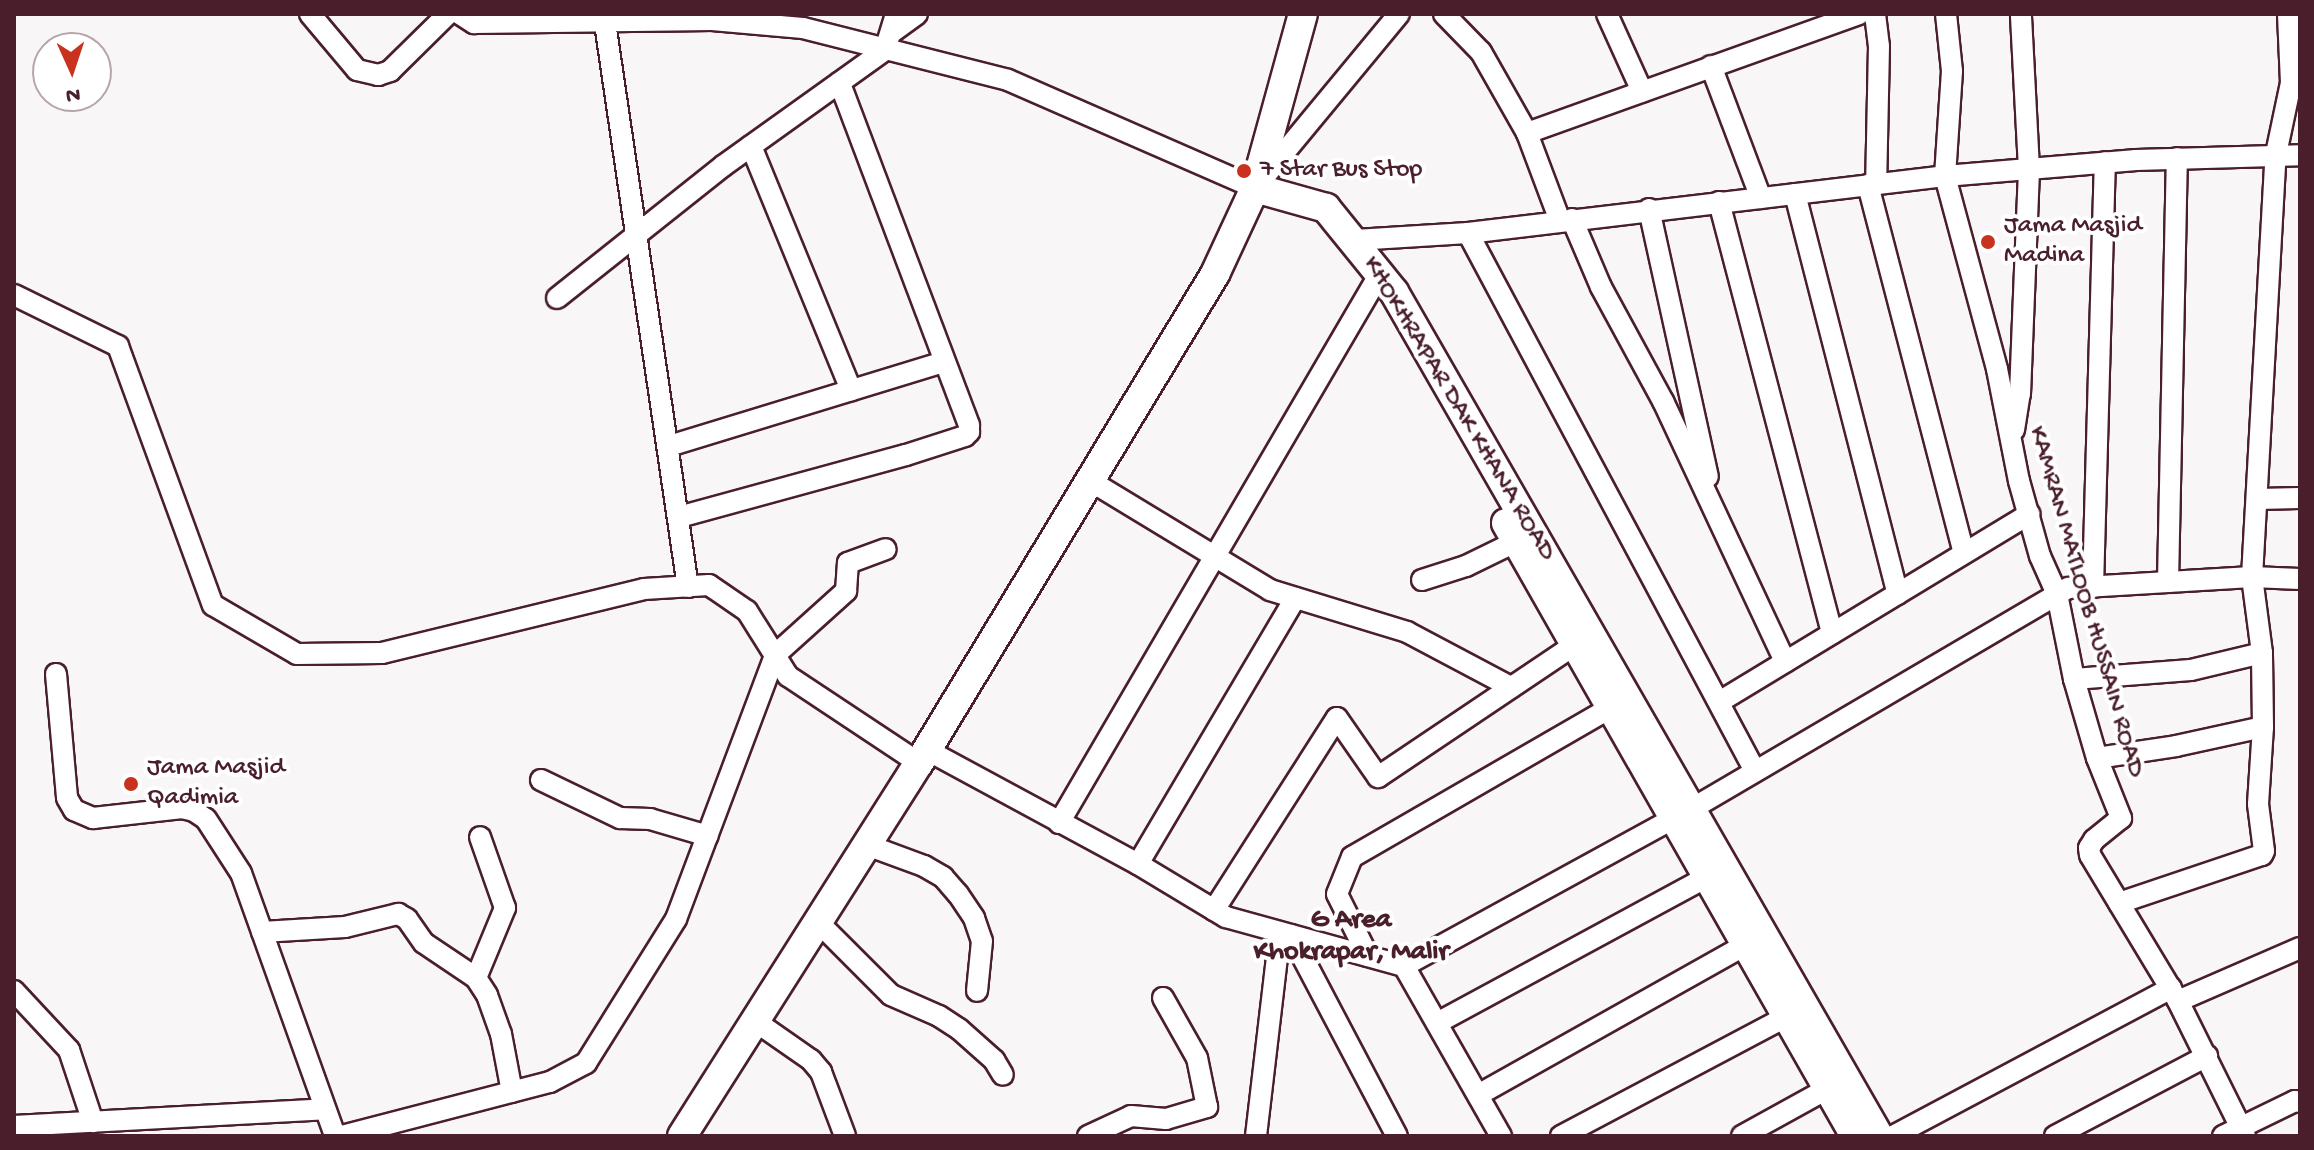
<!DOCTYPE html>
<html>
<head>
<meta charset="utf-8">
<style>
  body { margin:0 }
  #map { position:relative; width:2314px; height:1150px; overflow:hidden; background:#f8f6f7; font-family:"Gochi Hand",sans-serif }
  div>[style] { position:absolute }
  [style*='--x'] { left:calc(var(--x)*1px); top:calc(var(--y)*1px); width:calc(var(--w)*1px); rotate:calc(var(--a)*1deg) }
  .roads { filter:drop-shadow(2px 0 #4a1f2b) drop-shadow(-2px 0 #4a1f2b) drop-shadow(0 2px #4a1f2b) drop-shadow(0 -2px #4a1f2b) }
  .street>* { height:20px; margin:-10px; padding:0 10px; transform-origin:10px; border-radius:10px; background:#fff }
  .secondary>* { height:28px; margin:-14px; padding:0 14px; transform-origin:14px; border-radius:14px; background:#fff }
  .dots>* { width:22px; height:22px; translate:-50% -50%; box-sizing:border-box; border:4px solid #fff; border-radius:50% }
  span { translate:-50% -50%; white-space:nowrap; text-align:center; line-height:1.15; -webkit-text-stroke:8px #fff; paint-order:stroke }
  .poi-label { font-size:26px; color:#4a1f2b }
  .left { translate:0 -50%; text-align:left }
  .street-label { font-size:26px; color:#4a1f2b }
  .neighbourhood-label { font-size:28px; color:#4a1f2b; font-weight:700 }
  .frame { position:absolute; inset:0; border:16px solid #4a1f2b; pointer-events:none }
  .north { position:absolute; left:32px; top:32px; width:80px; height:80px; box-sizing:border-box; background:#fff; border:2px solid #b7a5aa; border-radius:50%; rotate:177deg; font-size:22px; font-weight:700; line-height:32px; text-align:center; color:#4a1f2b }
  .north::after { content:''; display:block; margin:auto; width:28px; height:36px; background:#c8321e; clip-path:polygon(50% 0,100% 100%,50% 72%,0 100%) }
</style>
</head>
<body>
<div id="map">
  <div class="roads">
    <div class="street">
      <i style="--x:310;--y:14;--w:73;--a:50"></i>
      <i style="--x:357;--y:70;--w:22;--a:13"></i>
      <i style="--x:378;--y:75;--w:13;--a:-18"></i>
      <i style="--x:390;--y:71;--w:81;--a:-44.5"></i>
      <i style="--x:460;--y:14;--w:17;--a:33"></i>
      <i style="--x:474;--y:23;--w:238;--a:-0.7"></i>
      <i style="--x:712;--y:20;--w:91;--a:5"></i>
      <i style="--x:803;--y:28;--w:211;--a:14.2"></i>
      <i style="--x:1008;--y:80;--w:270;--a:23.6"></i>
      <i style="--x:1255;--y:188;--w:226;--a:-50.4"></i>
      <i style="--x:1444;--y:14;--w:53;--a:45.8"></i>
      <i style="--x:1481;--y:52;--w:93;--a:60.4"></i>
      <i style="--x:1527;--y:133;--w:94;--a:69.4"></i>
      <i style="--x:1607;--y:14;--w:85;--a:65.6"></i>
      <i style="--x:1875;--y:14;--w:32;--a:83"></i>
      <i style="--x:1879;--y:46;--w:138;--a:91.2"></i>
      <i style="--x:1946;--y:14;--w:57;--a:84"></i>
      <i style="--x:1952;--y:71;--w:105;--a:93.8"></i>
      <i style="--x:1945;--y:176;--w:200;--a:74.9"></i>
      <i style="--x:1997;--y:369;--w:114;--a:78.9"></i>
      <i style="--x:2019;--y:481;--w:78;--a:74.4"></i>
      <i style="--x:2040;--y:556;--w:42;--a:65.9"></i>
      <i style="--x:2057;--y:594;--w:87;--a:78.7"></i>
      <i style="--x:2074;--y:679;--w:82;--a:73.8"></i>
      <i style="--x:2097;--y:758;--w:65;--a:68.2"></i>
      <i style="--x:2121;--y:818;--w:35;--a:141"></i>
      <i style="--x:2094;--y:840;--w:9;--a:122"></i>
      <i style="--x:2089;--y:848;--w:7;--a:82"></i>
      <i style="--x:2090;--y:855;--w:170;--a:58.9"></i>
      <i style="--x:2178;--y:1001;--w:151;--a:63.6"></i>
      <i style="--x:605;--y:23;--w:570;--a:81.63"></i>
      <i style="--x:891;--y:33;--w:32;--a:-36"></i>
      <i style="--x:1711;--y:66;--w:141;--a:69.3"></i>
      <i style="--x:1527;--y:133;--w:353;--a:-19.7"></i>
      <i style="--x:751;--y:146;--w:264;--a:67.7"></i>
      <i style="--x:1868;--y:185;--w:380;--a:75.4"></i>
      <i style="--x:1795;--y:194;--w:413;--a:75.6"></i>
      <i style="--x:1719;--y:202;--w:446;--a:75.3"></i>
      <i style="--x:1649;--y:209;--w:274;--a:77.6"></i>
      <i style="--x:1572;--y:219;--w:74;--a:66.9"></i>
      <i style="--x:1601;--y:287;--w:130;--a:61.5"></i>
      <i style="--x:1663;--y:401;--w:288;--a:64.9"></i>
      <i style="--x:1468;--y:233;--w:610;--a:61.92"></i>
      <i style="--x:1355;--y:240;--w:113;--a:-3.5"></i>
      <i style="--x:1468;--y:233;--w:480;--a:-6.8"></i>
      <i style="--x:1945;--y:176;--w:192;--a:-4.8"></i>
      <i style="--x:2136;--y:160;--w:164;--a:-1.7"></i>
      <i style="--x:14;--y:295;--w:116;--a:26.1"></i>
      <i style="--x:118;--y:346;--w:276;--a:69.9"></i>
      <i style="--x:213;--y:605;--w:97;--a:30.3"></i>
      <i style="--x:297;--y:654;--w:85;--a:-0.7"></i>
      <i style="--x:382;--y:653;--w:270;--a:-13.7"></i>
      <i style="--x:644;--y:589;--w:65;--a:-3.5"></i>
      <i style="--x:709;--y:585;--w:46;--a:34.4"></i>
      <i style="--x:747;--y:611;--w:77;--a:57.8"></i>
      <i style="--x:788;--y:676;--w:157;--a:33.6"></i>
      <i style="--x:557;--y:298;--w:212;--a:-38.5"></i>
      <i style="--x:723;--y:166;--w:199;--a:-35.6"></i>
      <i style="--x:885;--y:50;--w:38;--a:-73"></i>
      <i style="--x:2014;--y:430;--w:36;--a:-81"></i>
      <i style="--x:2020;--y:394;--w:225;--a:-87.7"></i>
      <i style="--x:2029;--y:169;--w:155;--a:-93"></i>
      <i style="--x:669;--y:446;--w:288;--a:-17"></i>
      <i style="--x:1092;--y:482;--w:208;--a:31.2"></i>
      <i style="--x:1270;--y:590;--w:143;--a:17"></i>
      <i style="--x:1407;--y:632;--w:118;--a:27.9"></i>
      <i style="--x:2257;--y:499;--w:43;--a:-1.3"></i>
      <i style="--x:679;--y:517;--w:235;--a:-15.3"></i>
      <i style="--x:906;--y:455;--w:62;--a:-17.9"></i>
      <i style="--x:965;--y:436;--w:6;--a:-45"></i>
      <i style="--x:969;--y:432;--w:7;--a:-90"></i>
      <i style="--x:969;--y:425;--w:366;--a:-110.7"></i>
      <i style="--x:1422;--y:580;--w:46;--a:-17.7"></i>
      <i style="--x:1466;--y:566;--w:57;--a:-26.1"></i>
      <i style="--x:2168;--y:582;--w:424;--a:-88.8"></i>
      <i style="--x:2093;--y:587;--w:425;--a:-88.4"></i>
      <i style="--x:56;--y:674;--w:124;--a:84.9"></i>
      <i style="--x:67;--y:798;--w:14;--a:60"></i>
      <i style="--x:74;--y:810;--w:21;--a:23"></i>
      <i style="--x:93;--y:818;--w:90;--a:-6.4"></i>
      <i style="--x:182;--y:808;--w:12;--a:14"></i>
      <i style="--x:194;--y:811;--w:14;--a:34"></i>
      <i style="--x:206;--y:819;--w:64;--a:57.1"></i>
      <i style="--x:241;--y:873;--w:279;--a:70.3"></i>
      <i style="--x:2074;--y:679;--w:117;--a:-4.4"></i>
      <i style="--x:2191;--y:670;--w:73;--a:-13.5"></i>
      <i style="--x:1719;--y:702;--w:363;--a:-31.2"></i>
      <i style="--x:927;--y:750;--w:240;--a:28.4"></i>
      <i style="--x:1138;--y:864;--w:103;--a:31.1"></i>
      <i style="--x:1226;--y:917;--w:185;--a:15.4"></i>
      <i style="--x:1404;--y:966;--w:196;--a:60.3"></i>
      <i style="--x:2097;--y:758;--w:80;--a:-8.6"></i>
      <i style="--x:2176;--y:746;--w:89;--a:-12.3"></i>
      <i style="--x:541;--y:780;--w:88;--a:25.7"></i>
      <i style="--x:620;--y:818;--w:30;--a:2"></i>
      <i style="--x:650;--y:819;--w:60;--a:16.3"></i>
      <i style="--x:1059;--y:823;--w:627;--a:-59.71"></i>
      <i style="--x:867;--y:845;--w:61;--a:20.2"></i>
      <i style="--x:924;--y:866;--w:22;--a:30"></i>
      <i style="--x:943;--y:877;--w:23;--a:49"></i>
      <i style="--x:958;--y:894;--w:29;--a:56"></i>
      <i style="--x:974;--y:918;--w:24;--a:71"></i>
      <i style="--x:982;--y:941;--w:50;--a:95.7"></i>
      <i style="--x:1138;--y:864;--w:309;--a:-59.4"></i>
      <i style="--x:2119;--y:903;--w:151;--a:-18.6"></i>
      <i style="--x:2262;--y:855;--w:4;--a:-63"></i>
      <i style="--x:2264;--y:851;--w:47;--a:-97.3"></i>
      <i style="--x:2258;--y:804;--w:77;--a:-86.3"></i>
      <i style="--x:2263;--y:727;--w:74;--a:-90.8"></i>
      <i style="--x:2262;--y:653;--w:77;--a:-97.5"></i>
      <i style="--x:2252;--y:577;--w:424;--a:-86.8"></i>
      <i style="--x:2276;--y:154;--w:73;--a:-78.1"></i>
      <i style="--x:2291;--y:83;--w:69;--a:-92.5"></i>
      <i style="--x:1214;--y:910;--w:228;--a:-57.4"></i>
      <i style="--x:1337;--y:718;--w:72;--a:55.2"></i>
      <i style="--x:1378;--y:777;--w:239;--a:-33.9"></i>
      <i style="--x:818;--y:922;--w:103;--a:45"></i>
      <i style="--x:891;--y:995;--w:52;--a:23.6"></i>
      <i style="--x:939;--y:1016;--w:24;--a:33"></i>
      <i style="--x:959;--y:1029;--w:47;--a:41.5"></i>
      <i style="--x:994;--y:1060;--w:17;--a:59"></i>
      <i style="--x:262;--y:932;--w:83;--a:-3.4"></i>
      <i style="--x:345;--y:927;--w:55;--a:-13.8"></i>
      <i style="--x:398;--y:914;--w:10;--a:29"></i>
      <i style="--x:407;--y:919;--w:29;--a:55"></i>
      <i style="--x:424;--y:943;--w:63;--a:33.9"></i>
      <i style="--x:476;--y:978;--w:20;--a:57"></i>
      <i style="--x:487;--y:995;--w:41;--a:70.3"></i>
      <i style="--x:501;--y:1034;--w:59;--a:79.3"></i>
      <i style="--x:1291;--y:935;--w:227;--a:62.2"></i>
      <i style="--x:1368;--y:956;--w:69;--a:-116.6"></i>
      <i style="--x:1337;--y:894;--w:40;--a:-68"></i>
      <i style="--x:1352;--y:857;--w:300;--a:-30"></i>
      <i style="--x:1404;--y:966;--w:329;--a:-28.7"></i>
      <i style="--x:1693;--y:808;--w:435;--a:-30.4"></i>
      <i style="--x:2068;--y:588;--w:184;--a:-3.4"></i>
      <i style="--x:2252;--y:577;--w:48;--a:2.4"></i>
      <i style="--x:476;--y:978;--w:76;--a:-67.5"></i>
      <i style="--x:505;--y:908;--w:75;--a:-109.4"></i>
      <i style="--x:14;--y:991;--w:81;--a:47"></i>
      <i style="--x:69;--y:1050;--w:76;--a:71.6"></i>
      <i style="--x:2178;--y:1001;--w:133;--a:-23.5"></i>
      <i style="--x:755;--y:1021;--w:68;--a:34.9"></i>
      <i style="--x:811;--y:1060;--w:16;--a:50"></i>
      <i style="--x:821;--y:1072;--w:68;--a:69.4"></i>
      <i style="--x:1437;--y:1023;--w:309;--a:-28.4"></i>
      <i style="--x:1478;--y:1095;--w:308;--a:-29.3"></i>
      <i style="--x:14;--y:1126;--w:311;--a:-3.1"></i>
      <i style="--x:342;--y:1136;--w:215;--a:-14.6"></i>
      <i style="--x:550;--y:1082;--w:41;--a:-27.8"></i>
      <i style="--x:586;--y:1063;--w:170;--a:-58"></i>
      <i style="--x:676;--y:919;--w:282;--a:-69.4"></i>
      <i style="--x:775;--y:655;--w:96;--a:-42"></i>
      <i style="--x:846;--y:591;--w:28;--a:-86"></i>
      <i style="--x:848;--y:563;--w:40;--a:-20.2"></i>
      <i style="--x:1088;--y:1136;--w:47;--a:-24.9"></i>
      <i style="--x:1131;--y:1116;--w:35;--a:5"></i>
      <i style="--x:1166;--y:1119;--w:43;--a:-16.3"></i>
      <i style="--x:1207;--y:1107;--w:50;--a:-101.5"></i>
      <i style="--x:1197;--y:1058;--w:69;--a:-119.5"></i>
      <i style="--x:1256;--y:1136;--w:205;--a:-83.3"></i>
      <i style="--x:1561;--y:1136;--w:257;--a:-27.9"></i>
      <i style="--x:1742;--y:1136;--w:99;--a:-28.9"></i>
      <i style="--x:1893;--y:1136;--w:315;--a:-28"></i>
      <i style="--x:2055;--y:1136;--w:172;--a:-27.8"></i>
      <i style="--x:2223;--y:1136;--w:80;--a:-25.9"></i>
      <i style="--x:2295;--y:1101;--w:5;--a:11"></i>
    </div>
    <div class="secondary">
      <i style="--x:1255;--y:188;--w:74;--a:15.7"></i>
      <i style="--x:1326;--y:208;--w:108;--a:51"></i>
      <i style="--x:1394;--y:292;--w:973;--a:60.12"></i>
      <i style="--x:1506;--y:523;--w:705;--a:60.35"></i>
      <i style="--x:682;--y:1136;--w:442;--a:-57.6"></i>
      <i style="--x:919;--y:763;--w:572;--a:-58.81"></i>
      <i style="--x:1215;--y:274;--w:95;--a:-65.1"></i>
      <i style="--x:1255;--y:188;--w:180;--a:-74.6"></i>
    </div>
  </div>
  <div class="dots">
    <i style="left:1244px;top:171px;background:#c8321e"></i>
    <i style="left:1988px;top:242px;background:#c8321e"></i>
    <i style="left:131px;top:784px;background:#c8321e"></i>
  </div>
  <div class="poi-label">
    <span class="left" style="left:1260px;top:171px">7 Star Bus Stop</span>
    <span class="left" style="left:2004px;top:242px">Jama Masjid<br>Madina</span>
    <span class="left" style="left:147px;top:784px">Jama Masjid<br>Qadimia</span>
  </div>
  <div class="street-label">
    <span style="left:1458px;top:409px;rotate:59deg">KHOKHRAPAR DAK KHANA ROAD</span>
    <span style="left:2085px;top:602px;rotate:74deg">KAMRAN MATLOOB HUSSAIN ROAD</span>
  </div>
  <div class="neighbourhood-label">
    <span style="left:1351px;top:937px">G Area<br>Khokrapar, Malir</span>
  </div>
  <div class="frame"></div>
  <div class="north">N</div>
</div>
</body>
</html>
